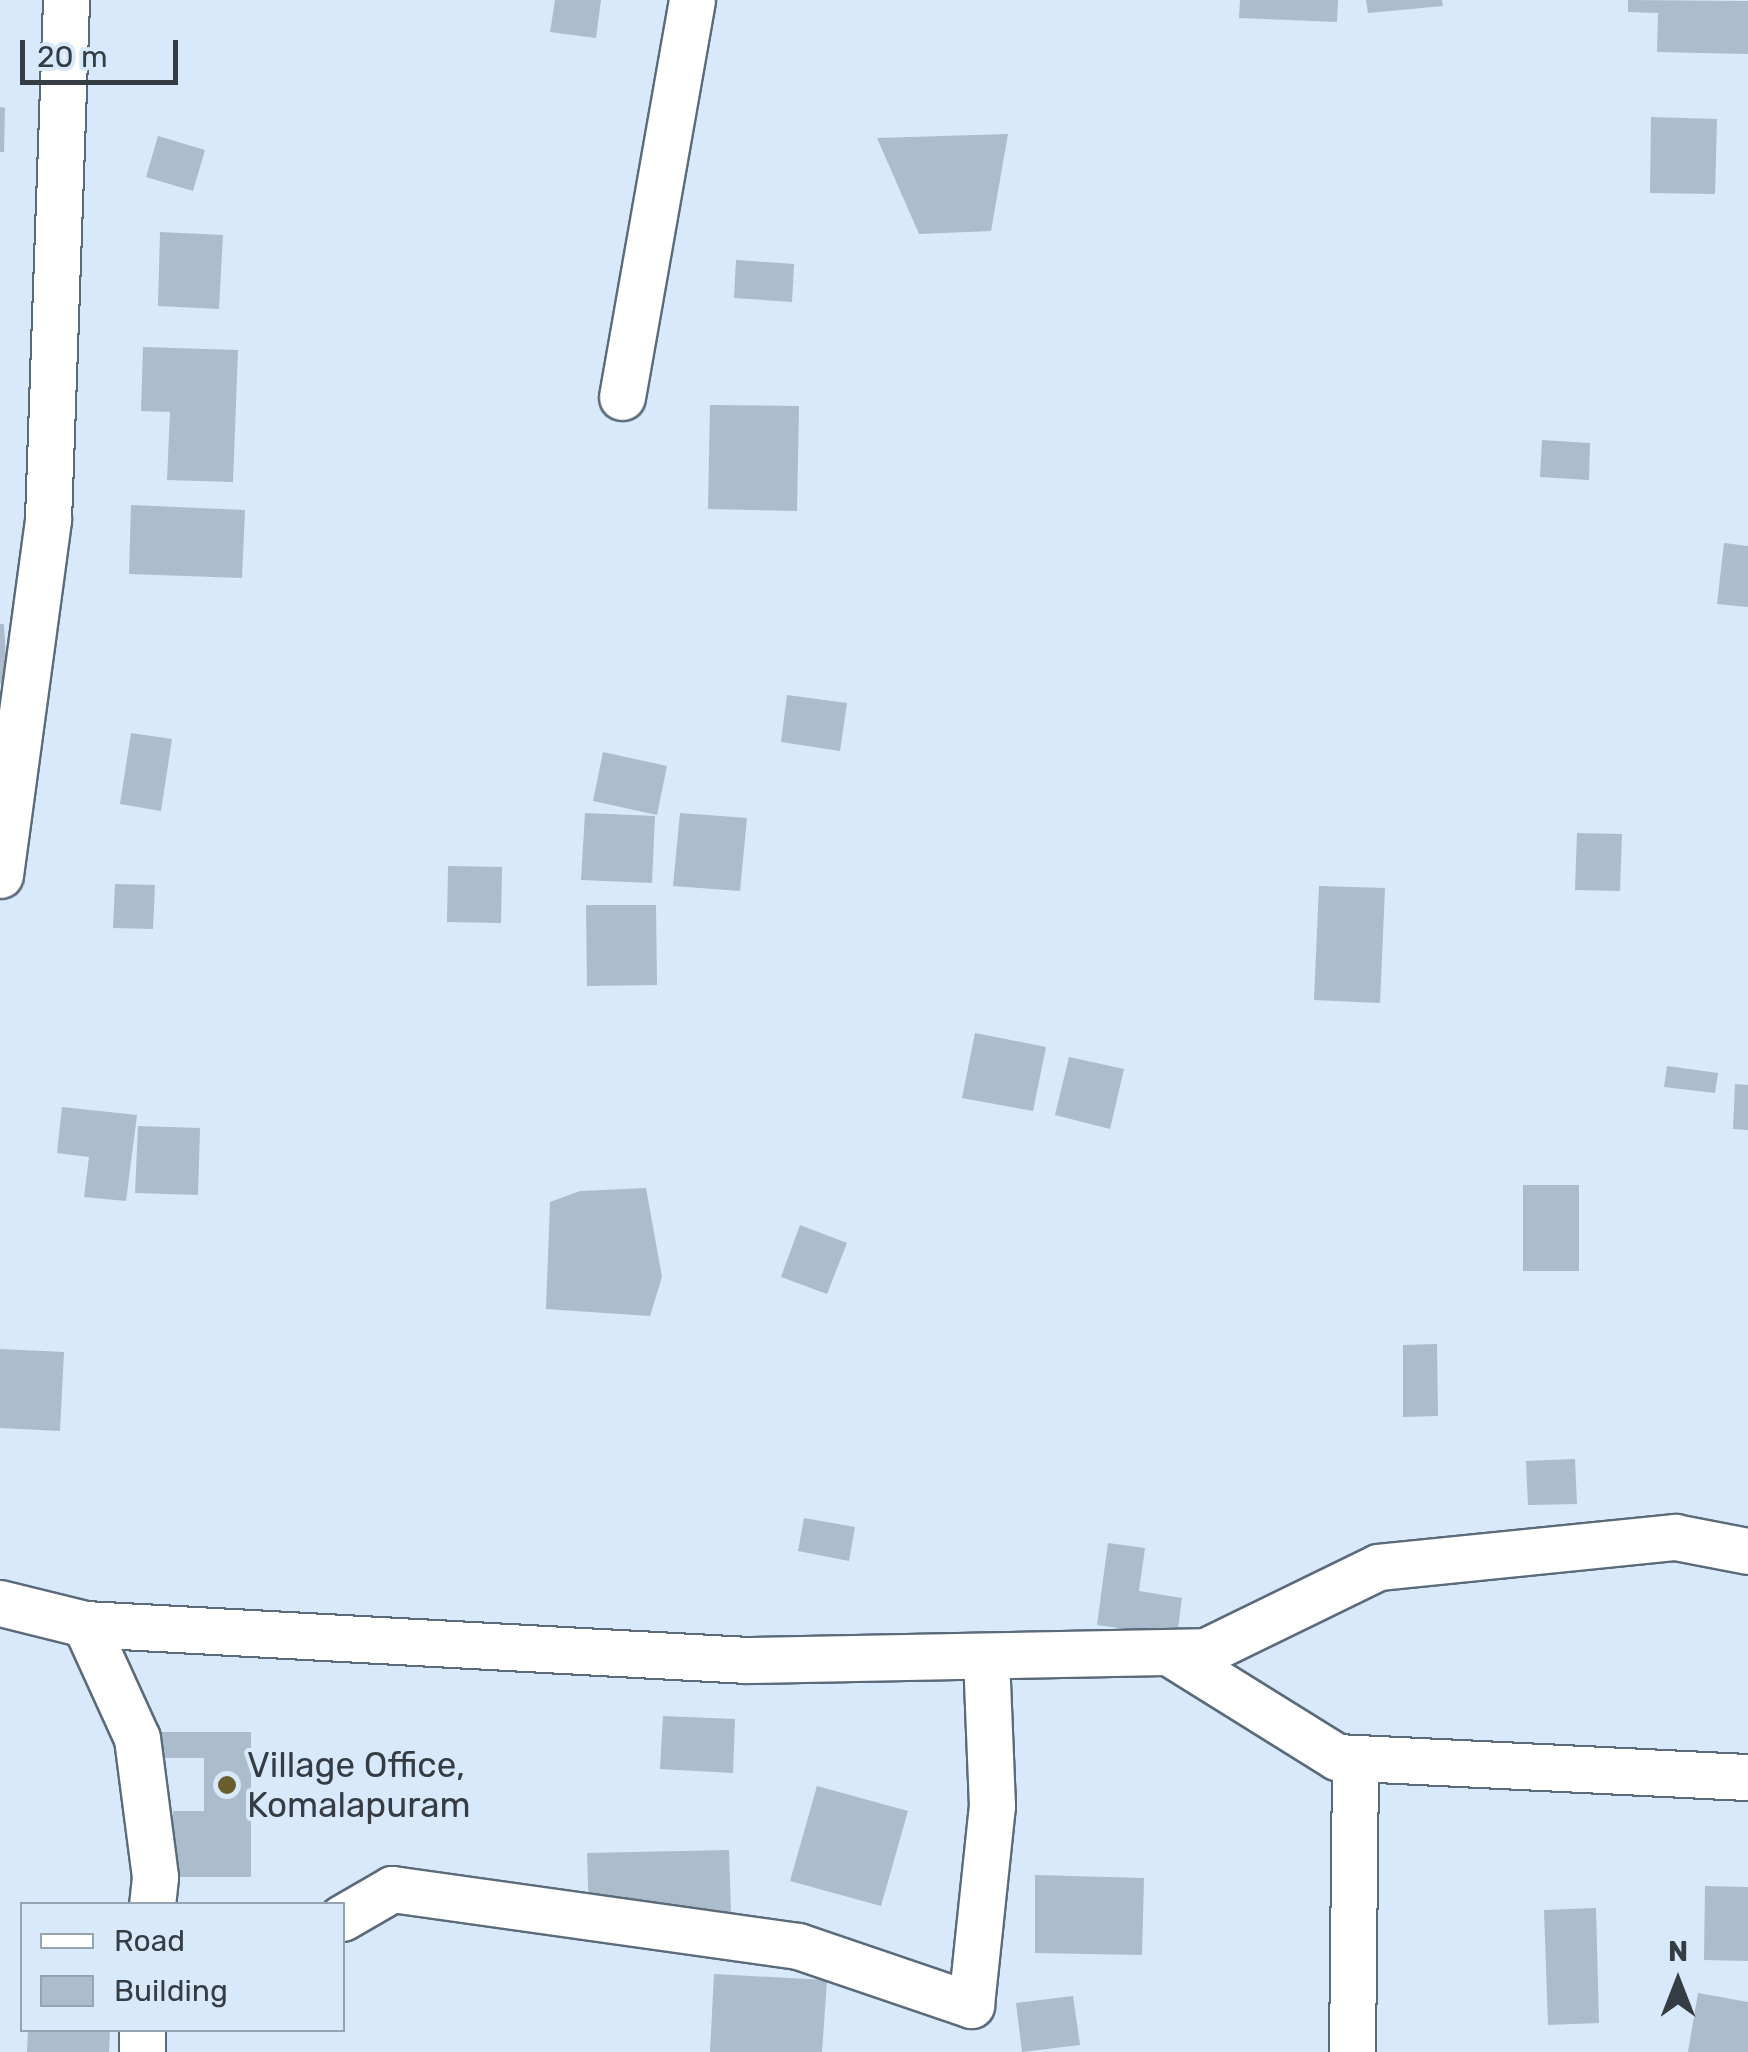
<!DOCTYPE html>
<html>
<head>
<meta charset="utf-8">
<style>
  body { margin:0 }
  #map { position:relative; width:1748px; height:2052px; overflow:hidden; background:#d7e9fb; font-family:Rubik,sans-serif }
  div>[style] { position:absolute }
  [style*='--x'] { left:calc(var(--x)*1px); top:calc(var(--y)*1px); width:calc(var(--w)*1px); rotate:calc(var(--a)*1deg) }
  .building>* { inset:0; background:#abbccd }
  .roads { filter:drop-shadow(2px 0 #5b6b7a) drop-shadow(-2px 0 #5b6b7a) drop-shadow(0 2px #5b6b7a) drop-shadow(0 -2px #5b6b7a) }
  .street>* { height:45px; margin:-22.5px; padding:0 22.5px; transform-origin:22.5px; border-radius:22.5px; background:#fff }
  .dots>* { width:28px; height:28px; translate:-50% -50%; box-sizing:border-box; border:5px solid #d7e9fb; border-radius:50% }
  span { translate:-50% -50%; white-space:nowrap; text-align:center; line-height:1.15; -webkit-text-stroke:8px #d7e9fb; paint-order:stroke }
  .poi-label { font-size:35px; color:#353c43 }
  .left { translate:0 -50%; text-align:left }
  .legend { position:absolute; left:20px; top:1902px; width:325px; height:130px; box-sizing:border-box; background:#d7e9fb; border:2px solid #96a4b1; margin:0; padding:12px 18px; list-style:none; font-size:30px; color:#353c43 }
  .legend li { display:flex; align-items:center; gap:20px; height:50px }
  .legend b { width:50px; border:2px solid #96a4b1 }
  .north { position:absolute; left:1628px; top:1932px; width:100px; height:100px; -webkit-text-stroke:8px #d7e9fb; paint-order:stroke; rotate:0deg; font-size:28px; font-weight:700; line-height:40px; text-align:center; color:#353c43 }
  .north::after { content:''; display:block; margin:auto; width:35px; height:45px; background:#353c43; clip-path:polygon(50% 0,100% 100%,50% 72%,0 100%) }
  .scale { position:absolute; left:20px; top:40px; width:158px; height:45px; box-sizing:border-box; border:5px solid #353c43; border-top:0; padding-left:12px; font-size:30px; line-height:35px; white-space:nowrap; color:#353c43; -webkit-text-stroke:8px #d7e9fb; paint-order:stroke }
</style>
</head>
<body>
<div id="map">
  <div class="building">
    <i style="clip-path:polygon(555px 0,601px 0,596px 38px,550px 32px)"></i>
    <i style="clip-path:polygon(1240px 0,1338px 0,1337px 22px,1239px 18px)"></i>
    <i style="clip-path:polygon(1366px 0,1442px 0,1443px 6px,1368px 13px)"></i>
    <i style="clip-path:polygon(1628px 0,1748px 1px,1748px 54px,1657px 52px,1658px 13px,1628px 12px)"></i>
    <i style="clip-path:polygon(0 107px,5px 108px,4px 152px,0 152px)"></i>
    <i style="clip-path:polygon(1651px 117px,1717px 119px,1715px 194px,1650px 193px)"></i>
    <i style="clip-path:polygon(1008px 134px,991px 231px,919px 234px,877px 138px)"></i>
    <i style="clip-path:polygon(158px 136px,205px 150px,193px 191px,146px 177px)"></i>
    <i style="clip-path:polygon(160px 232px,223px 235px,219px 309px,158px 306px)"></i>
    <i style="clip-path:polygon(736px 260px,794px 264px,792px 302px,734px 298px)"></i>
    <i style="clip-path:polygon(143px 347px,238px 350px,233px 482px,167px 480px,170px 412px,141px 411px)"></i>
    <i style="clip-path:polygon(710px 405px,799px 406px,797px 511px,708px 509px)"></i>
    <i style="clip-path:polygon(1542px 440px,1590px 443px,1589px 480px,1540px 477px)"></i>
    <i style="clip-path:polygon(131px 505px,245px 510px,242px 578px,129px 574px)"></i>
    <i style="clip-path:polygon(1724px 543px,1748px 546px,1748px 607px,1717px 604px)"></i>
    <i style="clip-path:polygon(0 624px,4px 624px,7px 682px,0 683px)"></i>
    <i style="clip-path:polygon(787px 695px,847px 703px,840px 751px,781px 742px)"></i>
    <i style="clip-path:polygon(131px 733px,172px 739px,161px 811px,120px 804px)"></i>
    <i style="clip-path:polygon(603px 752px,667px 766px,657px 815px,593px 801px)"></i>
    <i style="clip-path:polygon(585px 813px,655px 816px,652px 883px,581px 880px)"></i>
    <i style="clip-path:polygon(680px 813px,747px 818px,740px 891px,673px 886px)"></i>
    <i style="clip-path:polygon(1577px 833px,1622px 834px,1620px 891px,1575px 890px)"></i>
    <i style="clip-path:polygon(448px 866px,502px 867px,501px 923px,447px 922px)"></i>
    <i style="clip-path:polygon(115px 884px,155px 885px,153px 929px,113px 928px)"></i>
    <i style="clip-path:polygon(1319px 886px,1385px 888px,1380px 1003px,1314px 1000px)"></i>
    <i style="clip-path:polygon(586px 905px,656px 905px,657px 985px,587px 986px)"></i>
    <i style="clip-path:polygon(975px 1033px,1046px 1047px,1033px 1111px,962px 1098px)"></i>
    <i style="clip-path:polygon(1069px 1057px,1124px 1069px,1110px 1129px,1055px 1115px)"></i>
    <i style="clip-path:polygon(1667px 1066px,1718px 1073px,1715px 1093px,1664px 1087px)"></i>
    <i style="clip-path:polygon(1735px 1084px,1748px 1085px,1748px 1130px,1733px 1129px)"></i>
    <i style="clip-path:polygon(62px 1107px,137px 1115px,126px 1201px,84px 1197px,89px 1157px,57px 1153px)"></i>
    <i style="clip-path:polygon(138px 1126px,200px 1128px,198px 1195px,135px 1193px)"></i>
    <i style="clip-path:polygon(1523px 1185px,1579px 1185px,1579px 1271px,1523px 1271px)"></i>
    <i style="clip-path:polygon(646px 1188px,662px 1277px,650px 1316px,546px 1309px,550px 1202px,580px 1191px)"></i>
    <i style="clip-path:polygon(800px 1225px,847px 1243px,827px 1294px,781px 1277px)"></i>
    <i style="clip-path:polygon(1437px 1344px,1438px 1416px,1403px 1417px,1403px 1345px)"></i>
    <i style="clip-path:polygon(0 1349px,64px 1352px,60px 1431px,0 1428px)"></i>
    <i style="clip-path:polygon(1575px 1459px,1577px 1504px,1528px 1505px,1526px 1461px)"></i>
    <i style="clip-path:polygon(804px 1518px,855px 1527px,849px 1561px,798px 1551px)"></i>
    <i style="clip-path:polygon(1108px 1543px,1145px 1548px,1139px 1591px,1182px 1598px,1177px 1636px,1097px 1625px)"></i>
    <i style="clip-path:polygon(663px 1716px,735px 1719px,733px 1773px,660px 1769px)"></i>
    <i style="clip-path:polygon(150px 1732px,251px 1732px,251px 1877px,173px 1877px,173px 1811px,204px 1811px,204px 1758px,150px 1758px)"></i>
    <i style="clip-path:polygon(817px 1786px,908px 1811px,881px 1906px,790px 1881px)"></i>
    <i style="clip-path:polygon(729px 1850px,731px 1912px,589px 1917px,587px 1853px)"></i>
    <i style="clip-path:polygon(1035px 1875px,1144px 1878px,1142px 1955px,1035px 1953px)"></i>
    <i style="clip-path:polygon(1705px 1886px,1748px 1887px,1748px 1961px,1704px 1960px)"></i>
    <i style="clip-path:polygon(1596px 1908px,1599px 2023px,1548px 2025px,1544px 1910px)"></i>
    <i style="clip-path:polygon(714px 1974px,827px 1980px,822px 2052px,710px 2052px)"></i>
    <i style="clip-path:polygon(1698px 1993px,1748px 2002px,1748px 2052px,1688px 2052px)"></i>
    <i style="clip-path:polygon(1073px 1996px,1080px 2045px,1022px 2052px,1016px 2003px)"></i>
    <i style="clip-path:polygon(28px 2030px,110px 2030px,109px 2052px,27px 2052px)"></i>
  </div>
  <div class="roads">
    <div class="street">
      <i style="--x:622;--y:397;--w:403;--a:-80"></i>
      <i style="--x:0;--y:875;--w:359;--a:-82.3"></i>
      <i style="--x:48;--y:519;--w:519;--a:-88.01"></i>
      <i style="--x:0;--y:1603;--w:88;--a:13.9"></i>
      <i style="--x:85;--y:1624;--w:125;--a:65.5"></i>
      <i style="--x:137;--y:1738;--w:140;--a:82.6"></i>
      <i style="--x:155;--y:1877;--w:27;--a:96"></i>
      <i style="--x:85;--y:1624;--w:664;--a:3.11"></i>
      <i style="--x:748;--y:1660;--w:458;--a:-1.1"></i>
      <i style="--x:1206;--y:1651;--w:191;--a:-26"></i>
      <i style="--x:1378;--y:1567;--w:299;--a:-5.8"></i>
      <i style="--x:1675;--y:1537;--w:74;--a:10.9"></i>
      <i style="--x:1168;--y:1652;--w:199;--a:31.9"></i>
      <i style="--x:1337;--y:1757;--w:411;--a:2.8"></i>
      <i style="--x:342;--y:1918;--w:58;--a:-30.1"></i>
      <i style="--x:392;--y:1889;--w:410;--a:8"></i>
      <i style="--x:798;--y:1946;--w:183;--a:18.8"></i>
      <i style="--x:971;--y:2005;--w:200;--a:-84"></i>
      <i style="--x:992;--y:1806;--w:150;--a:-92.3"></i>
      <i style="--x:142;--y:2052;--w:22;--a:-90"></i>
      <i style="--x:1352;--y:2052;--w:294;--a:-89.4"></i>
    </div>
  </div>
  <div class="dots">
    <i style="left:227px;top:1785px;background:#6a5f2c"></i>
  </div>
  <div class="poi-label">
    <span class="left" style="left:247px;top:1785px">Village Office,<br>Komalapuram</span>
  </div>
  <ul class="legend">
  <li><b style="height:12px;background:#fff"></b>Road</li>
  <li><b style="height:28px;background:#abbccd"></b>Building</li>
  </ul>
  <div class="north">N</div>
  <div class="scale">20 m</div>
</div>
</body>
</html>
